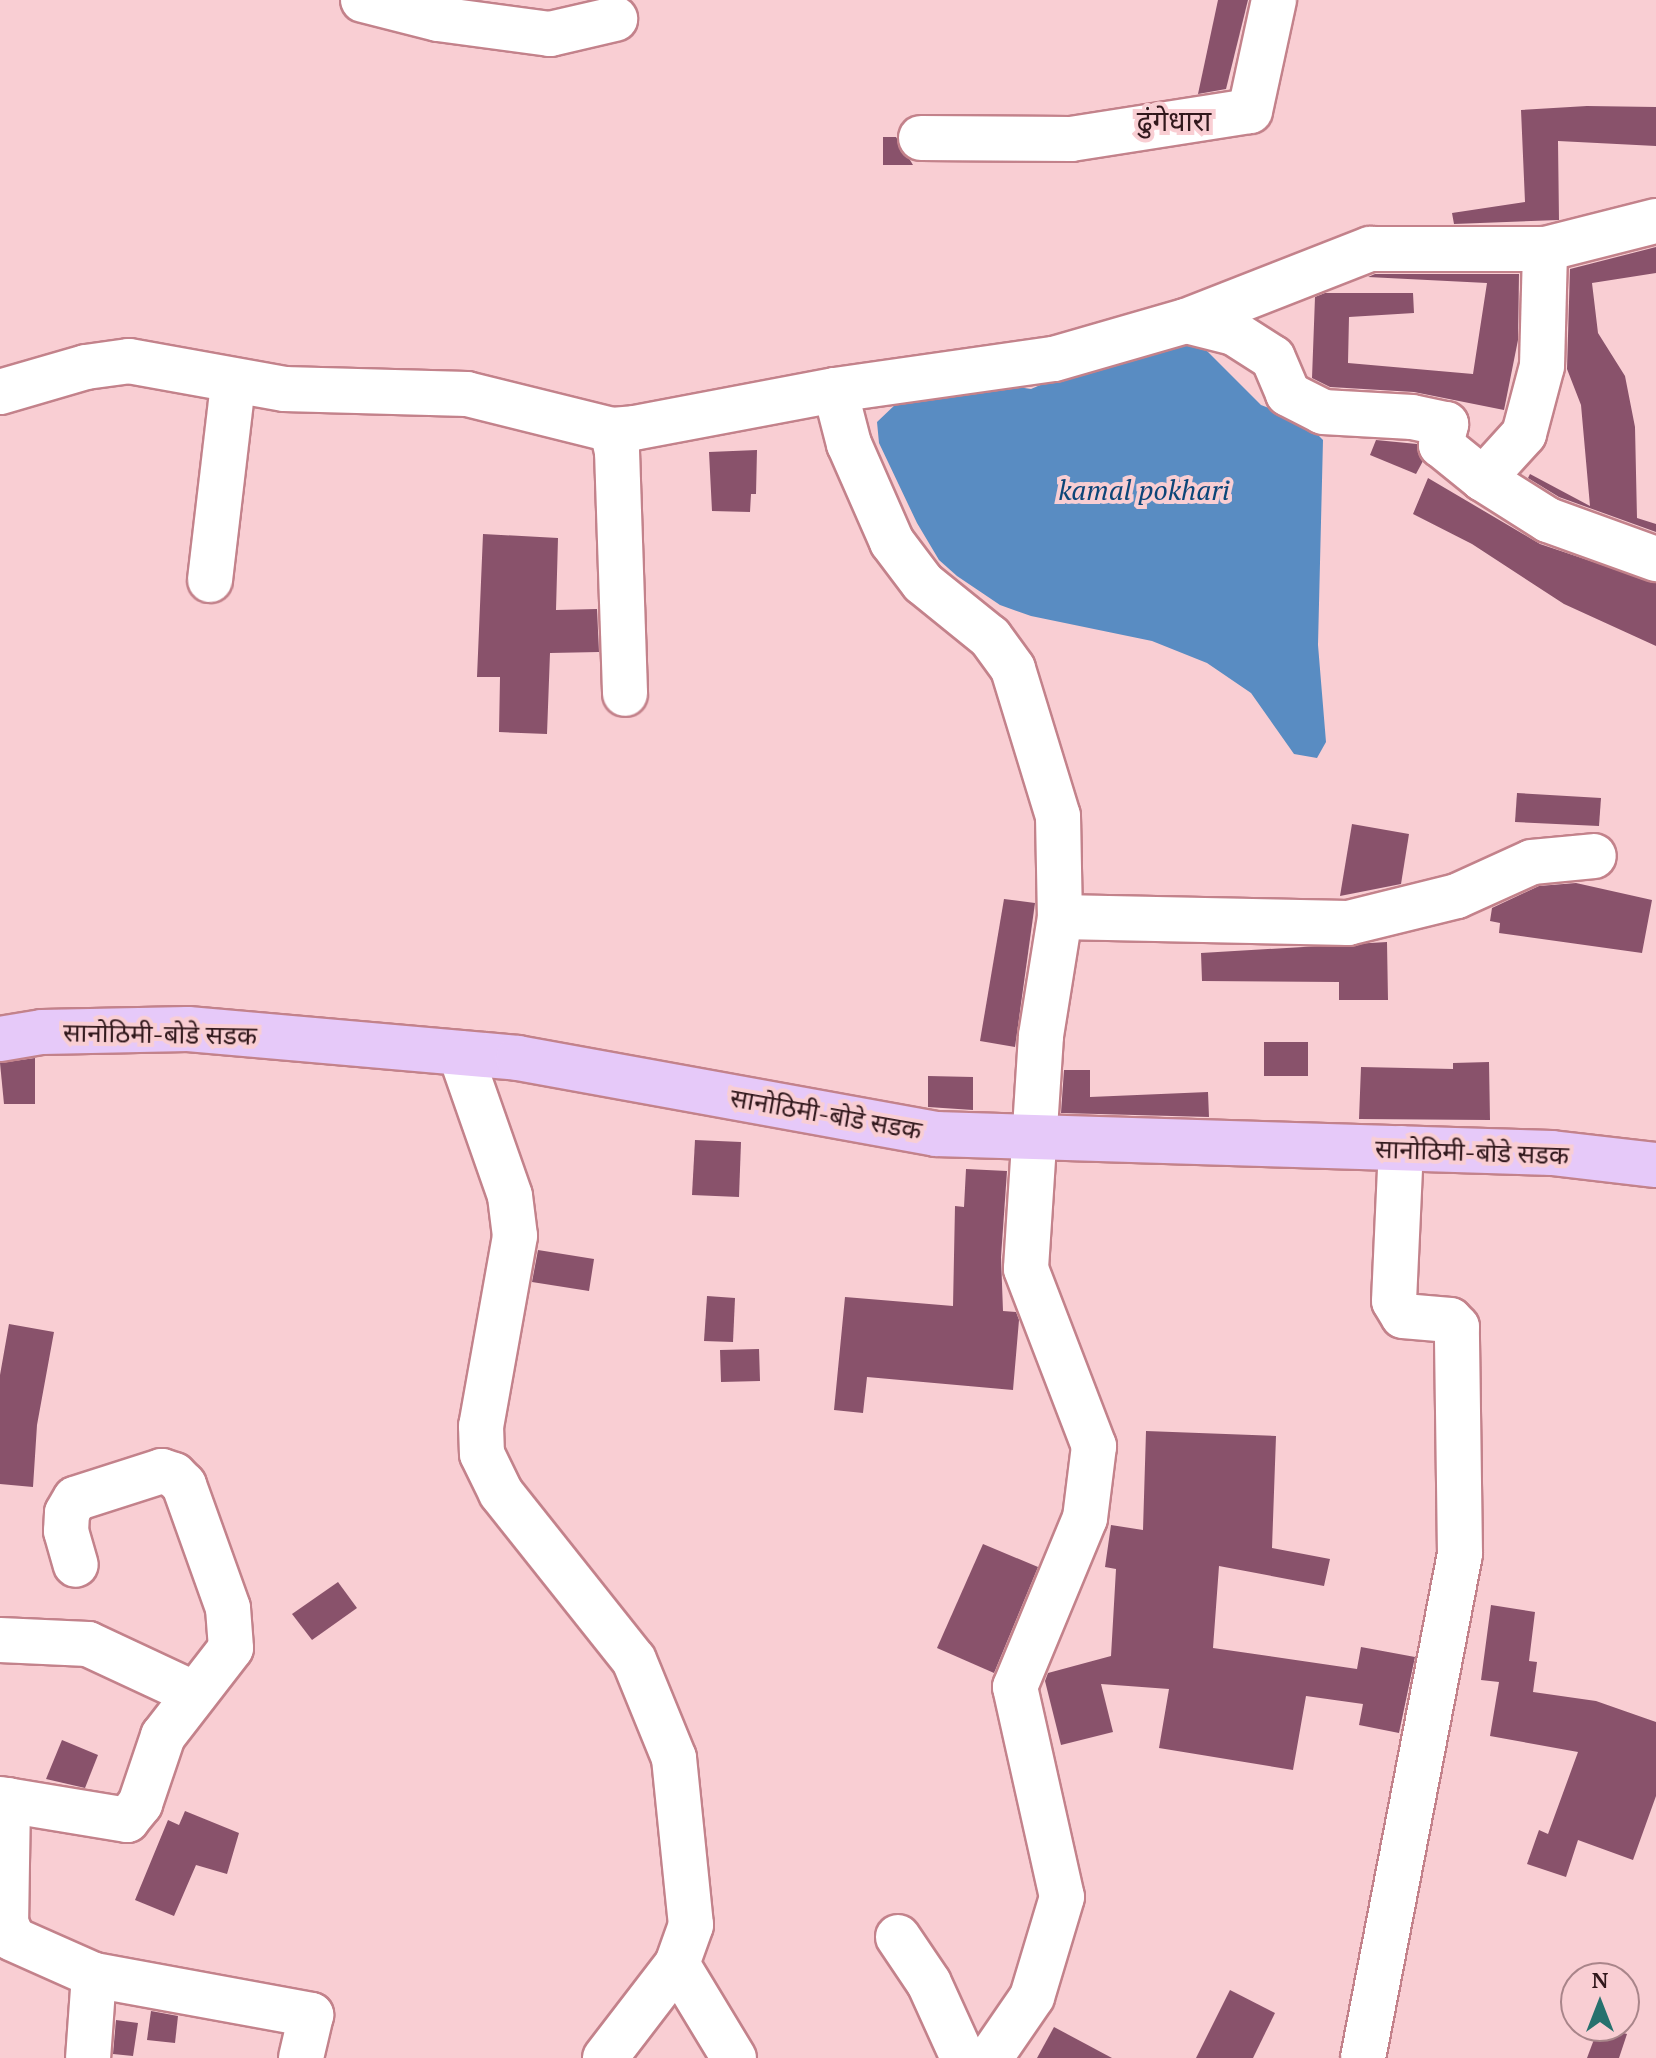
<!DOCTYPE html>
<html>
<head>
<meta charset="utf-8">
<style>
  body { margin:0 }
  #map { position:relative; width:1656px; height:2058px; overflow:hidden; background:#f9ced3; font-family:"PT Serif","Noto Sans Devanagari",serif }
  div>[style] { position:absolute }
  [style*='--x'] { left:calc(var(--x)*1px); top:calc(var(--y)*1px); width:calc(var(--w)*1px); rotate:calc(var(--a)*1deg) }
  .water>* { inset:0; background:#598cc2 }
  .building>* { inset:0; background:#89526b }
  .roads { filter:drop-shadow(2px 0 #c3828b) drop-shadow(-2px 0 #c3828b) drop-shadow(0 2px #c3828b) drop-shadow(0 -2px #c3828b) }
  .minor>* { height:44px; margin:-22px; padding:0 22px; transform-origin:22px; border-radius:22px; background:#fff }
  .major>* { height:44px; margin:-22px; padding:0 22px; transform-origin:22px; border-radius:22px; background:#e6c9f9 }
  span { translate:-50% -50%; white-space:nowrap; text-align:center; line-height:1.15; -webkit-text-stroke:8px #f9ced3; paint-order:stroke }
  .street-label { font-size:26px; color:#31181c }
  .neighbourhood-label { font-size:28px; color:#31181c }
  .water-label { font-size:28px; color:#0c4578; font-style:italic }
  .north { position:absolute; left:1560px; top:1962px; width:80px; height:80px; box-sizing:border-box; background:#f9ced3; border:2px solid #a9858a; border-radius:50%; rotate:0deg; font-size:22px; font-weight:700; line-height:32px; text-align:center; color:#31181c }
  .north::after { content:''; display:block; margin:auto; width:28px; height:36px; background:#27716e; clip-path:polygon(50% 0,100% 100%,50% 72%,0 100%) }
</style>
</head>
<body>
<div id="map">
  <div class="water">
    <i style="clip-path:polygon(1145px 340px,1200px 344px,1261px 405px,1305px 422px,1323px 440px,1318px 645px,1326px 742px,1317px 758px,1294px 754px,1251px 693px,1207px 663px,1152px 641px,1031px 616px,1000px 605px,957px 576px,939px 560px,917px 523px,879px 443px,877px 422px,898px 402px,1012px 386px,1031px 389px)"></i>
  </div>
  <div class="building">
    <i style="clip-path:polygon(1218px 0,1248px 0,1226px 89px,1198px 94px)"></i>
    <i style="clip-path:polygon(1587px 106px,1656px 107px,1656px 146px,1558px 141px,1559px 220px,1454px 224px,1452px 213px,1525px 202px,1521px 110px)"></i>
    <i style="clip-path:polygon(883px 137px,896px 137px,913px 165px,883px 165px)"></i>
    <i style="clip-path:polygon(1656px 247px,1656px 273px,1592px 283px,1598px 333px,1625px 376px,1635px 427px,1637px 518px,1656px 524px,1656px 532px,1559px 497px,1528px 478px,1530px 474px,1590px 506px,1581px 405px,1567px 369px,1570px 269px)"></i>
    <i style="clip-path:polygon(1375px 274px,1519px 274px,1518px 340px,1504px 410px,1414px 392px,1330px 387px,1312px 378px,1315px 297px,1325px 293px,1413px 293px,1414px 313px,1349px 317px,1348px 363px,1473px 374px,1487px 283px,1368px 277px)"></i>
    <i style="clip-path:polygon(1376px 440px,1417px 444px,1423px 461px,1416px 474px,1370px 455px)"></i>
    <i style="clip-path:polygon(757px 450px,756px 494px,751px 494px,750px 512px,712px 511px,709px 452px)"></i>
    <i style="clip-path:polygon(1428px 478px,1540px 544px,1656px 583px,1656px 646px,1564px 604px,1472px 544px,1413px 514px)"></i>
    <i style="clip-path:polygon(483px 534px,558px 538px,556px 610px,597px 609px,599px 652px,550px 653px,547px 734px,499px 732px,500px 677px,477px 677px)"></i>
    <i style="clip-path:polygon(1517px 793px,1601px 798px,1599px 826px,1515px 822px)"></i>
    <i style="clip-path:polygon(1352px 824px,1409px 834px,1401px 884px,1340px 896px)"></i>
    <i style="clip-path:polygon(1576px 883px,1652px 900px,1642px 953px,1499px 933px,1500px 923px,1490px 921px,1492px 908px,1539px 886px)"></i>
    <i style="clip-path:polygon(1004px 899px,1035px 903px,1015px 1047px,980px 1041px)"></i>
    <i style="clip-path:polygon(1387px 942px,1388px 1000px,1339px 1000px,1339px 982px,1202px 981px,1201px 953px)"></i>
    <i style="clip-path:polygon(1264px 1042px,1308px 1042px,1308px 1076px,1264px 1076px)"></i>
    <i style="clip-path:polygon(35px 1058px,35px 1104px,4px 1104px,0 1063px)"></i>
    <i style="clip-path:polygon(1489px 1062px,1490px 1120px,1359px 1119px,1361px 1067px,1453px 1069px,1453px 1063px)"></i>
    <i style="clip-path:polygon(1064px 1070px,1090px 1070px,1090px 1097px,1208px 1092px,1209px 1117px,1061px 1113px)"></i>
    <i style="clip-path:polygon(928px 1076px,973px 1077px,973px 1110px,928px 1107px)"></i>
    <i style="clip-path:polygon(695px 1140px,741px 1142px,739px 1197px,692px 1195px)"></i>
    <i style="clip-path:polygon(966px 1169px,1007px 1171px,1001px 1257px,1003px 1311px,1016px 1312px,1019px 1320px,1013px 1390px,867px 1377px,863px 1413px,834px 1410px,845px 1297px,953px 1306px,955px 1206px,964px 1207px)"></i>
    <i style="clip-path:polygon(538px 1250px,594px 1259px,589px 1291px,532px 1282px)"></i>
    <i style="clip-path:polygon(707px 1296px,735px 1298px,733px 1342px,704px 1341px)"></i>
    <i style="clip-path:polygon(9px 1324px,54px 1332px,37px 1425px,33px 1487px,0 1484px,0 1375px)"></i>
    <i style="clip-path:polygon(759px 1349px,760px 1381px,721px 1382px,720px 1350px)"></i>
    <i style="clip-path:polygon(1146px 1431px,1276px 1436px,1272px 1548px,1330px 1559px,1324px 1586px,1219px 1566px,1213px 1648px,1357px 1669px,1361px 1647px,1415px 1657px,1399px 1733px,1359px 1725px,1363px 1704px,1306px 1696px,1293px 1770px,1159px 1748px,1169px 1689px,1101px 1684px,1113px 1732px,1061px 1745px,1045px 1681px,1048px 1673px,1111px 1656px,1116px 1569px,1105px 1567px,1111px 1525px,1143px 1530px)"></i>
    <i style="clip-path:polygon(983px 1544px,1038px 1567px,994px 1673px,937px 1648px)"></i>
    <i style="clip-path:polygon(338px 1582px,357px 1608px,312px 1640px,292px 1614px)"></i>
    <i style="clip-path:polygon(1491px 1605px,1535px 1612px,1529px 1661px,1537px 1662px,1533px 1692px,1596px 1701px,1656px 1722px,1656px 1796px,1633px 1860px,1578px 1840px,1566px 1877px,1527px 1864px,1539px 1830px,1548px 1834px,1578px 1752px,1490px 1736px,1499px 1682px,1481px 1680px)"></i>
    <i style="clip-path:polygon(62px 1740px,98px 1755px,85px 1788px,46px 1779px)"></i>
    <i style="clip-path:polygon(185px 1811px,239px 1833px,227px 1874px,196px 1865px,174px 1916px,135px 1900px,168px 1820px,179px 1825px)"></i>
    <i style="clip-path:polygon(1230px 1990px,1275px 2013px,1253px 2058px,1196px 2058px)"></i>
    <i style="clip-path:polygon(151px 2011px,178px 2016px,175px 2043px,147px 2040px)"></i>
    <i style="clip-path:polygon(116px 2020px,138px 2023px,133px 2056px,113px 2054px)"></i>
    <i style="clip-path:polygon(1599px 2026px,1627px 2034px,1619px 2058px,1587px 2058px)"></i>
    <i style="clip-path:polygon(1054px 2027px,1112px 2058px,1037px 2058px)"></i>
  </div>
  <div class="roads">
    <div class="minor">
      <i style="--x:363;--y:0;--w:77;--a:14.2"></i>
      <i style="--x:438;--y:19;--w:113;--a:7.6"></i>
      <i style="--x:550;--y:34;--w:67;--a:-13"></i>
      <i style="--x:921;--y:138;--w:150;--a:0.4"></i>
      <i style="--x:1071;--y:139;--w:181;--a:-8.9"></i>
      <i style="--x:1250;--y:111;--w:114;--a:-77.8"></i>
      <i style="--x:1186;--y:321;--w:49;--a:14"></i>
      <i style="--x:1234;--y:333;--w:46;--a:32.7"></i>
      <i style="--x:1273;--y:358;--w:39;--a:67"></i>
      <i style="--x:1288;--y:394;--w:39;--a:27"></i>
      <i style="--x:1323;--y:412;--w:89;--a:3.2"></i>
      <i style="--x:1412;--y:417;--w:35;--a:12"></i>
      <i style="--x:1446;--y:424;--w:22;--a:103"></i>
      <i style="--x:1441;--y:445;--w:54;--a:39"></i>
      <i style="--x:1483;--y:479;--w:77;--a:32.2"></i>
      <i style="--x:1548;--y:520;--w:115;--a:19.9"></i>
      <i style="--x:835;--y:390;--w:56;--a:75.5"></i>
      <i style="--x:849;--y:444;--w:107;--a:66.3"></i>
      <i style="--x:892;--y:542;--w:51;--a:52.9"></i>
      <i style="--x:923;--y:583;--w:86;--a:38.9"></i>
      <i style="--x:990;--y:637;--w:39;--a:54"></i>
      <i style="--x:1013;--y:669;--w:154;--a:73"></i>
      <i style="--x:1058;--y:816;--w:101;--a:88.9"></i>
      <i style="--x:1060;--y:917;--w:121;--a:99.1"></i>
      <i style="--x:1041;--y:1036;--w:233;--a:93.7"></i>
      <i style="--x:1026;--y:1269;--w:190;--a:69"></i>
      <i style="--x:1094;--y:1446;--w:73;--a:97.1"></i>
      <i style="--x:1085;--y:1518;--w:183;--a:112.5"></i>
      <i style="--x:1015;--y:1687;--w:215;--a:77.4"></i>
      <i style="--x:1062;--y:1897;--w:104;--a:106.7"></i>
      <i style="--x:1032;--y:1997;--w:74;--a:124.5"></i>
      <i style="--x:0;--y:392;--w:90;--a:-16.2"></i>
      <i style="--x:86;--y:367;--w:43;--a:-7.9"></i>
      <i style="--x:129;--y:361;--w:158;--a:10.2"></i>
      <i style="--x:284;--y:389;--w:183;--a:1.6"></i>
      <i style="--x:467;--y:394;--w:149;--a:13.9"></i>
      <i style="--x:612;--y:430;--w:22;--a:-5"></i>
      <i style="--x:634;--y:428;--w:205;--a:-10.7"></i>
      <i style="--x:835;--y:390;--w:221;--a:-8.1"></i>
      <i style="--x:1054;--y:359;--w:137;--a:-16.1"></i>
      <i style="--x:1186;--y:321;--w:198;--a:-21.4"></i>
      <i style="--x:1370;--y:249;--w:175;--a:0"></i>
      <i style="--x:1545;--y:249;--w:114;--a:-14.2"></i>
      <i style="--x:612;--y:430;--w:22;--a:77"></i>
      <i style="--x:617;--y:451;--w:243;--a:88.1"></i>
      <i style="--x:1483;--y:479;--w:61;--a:-47.7"></i>
      <i style="--x:1524;--y:434;--w:70;--a:-75.2"></i>
      <i style="--x:1542;--y:366;--w:117;--a:-88.5"></i>
      <i style="--x:210;--y:580;--w:198;--a:-83.3"></i>
      <i style="--x:1060;--y:917;--w:288;--a:1.2"></i>
      <i style="--x:1348;--y:923;--w:112;--a:-13.9"></i>
      <i style="--x:1457;--y:896;--w:82;--a:-24.4"></i>
      <i style="--x:1532;--y:862;--w:62;--a:-5.5"></i>
      <i style="--x:460;--y:1053;--w:151;--a:70.7"></i>
      <i style="--x:510;--y:1196;--w:40;--a:82.9"></i>
      <i style="--x:515;--y:1236;--w:193;--a:100.1"></i>
      <i style="--x:481;--y:1426;--w:28;--a:88"></i>
      <i style="--x:482;--y:1454;--w:43;--a:64"></i>
      <i style="--x:501;--y:1493;--w:213;--a:51.5"></i>
      <i style="--x:634;--y:1660;--w:106;--a:67.8"></i>
      <i style="--x:674;--y:1758;--w:168;--a:84.2"></i>
      <i style="--x:691;--y:1925;--w:41;--a:109.7"></i>
      <i style="--x:677;--y:1964;--w:110;--a:58.8"></i>
      <i style="--x:0;--y:1640;--w:88;--a:2.6"></i>
      <i style="--x:88;--y:1644;--w:118;--a:25"></i>
      <i style="--x:0;--y:1799;--w:129;--a:9.4"></i>
      <i style="--x:127;--y:1820;--w:21;--a:-51"></i>
      <i style="--x:140;--y:1804;--w:72;--a:-71.3"></i>
      <i style="--x:163;--y:1736;--w:111;--a:-52.3"></i>
      <i style="--x:231;--y:1648;--w:40;--a:-94.3"></i>
      <i style="--x:228;--y:1608;--w:131;--a:-109.7"></i>
      <i style="--x:184;--y:1485;--w:14;--a:-135"></i>
      <i style="--x:174;--y:1475;--w:13;--a:-162"></i>
      <i style="--x:162;--y:1471;--w:91;--a:162.2"></i>
      <i style="--x:75;--y:1499;--w:16;--a:120"></i>
      <i style="--x:67;--y:1513;--w:18;--a:93"></i>
      <i style="--x:66;--y:1531;--w:35;--a:74"></i>
      <i style="--x:8;--y:1800;--w:123;--a:90.9"></i>
      <i style="--x:6;--y:1923;--w:17;--a:66"></i>
      <i style="--x:13;--y:1939;--w:89;--a:24"></i>
      <i style="--x:94;--y:1975;--w:83;--a:94.1"></i>
      <i style="--x:898;--y:1937;--w:55;--a:56"></i>
      <i style="--x:929;--y:1983;--w:82;--a:65.6"></i>
      <i style="--x:94;--y:1975;--w:221;--a:10.4"></i>
      <i style="--x:311;--y:2015;--w:44;--a:103.1"></i>
      <i style="--x:605;--y:2058;--w:118;--a:-52.5"></i>
      <i style="--x:1363;--y:2058;--w:513;--a:-79.11"></i>
      <i style="--x:1460;--y:1554;--w:227;--a:-90.8"></i>
      <i style="--x:1457;--y:1327;--w:10;--a:-135"></i>
      <i style="--x:1450;--y:1320;--w:47;--a:-175.1"></i>
      <i style="--x:1403;--y:1316;--w:17;--a:-121"></i>
      <i style="--x:1394;--y:1301;--w:153;--a:-87.4"></i>
    </div>
    <div class="major">
      <i style="--x:0;--y:1039;--w:43;--a:-9.5"></i>
      <i style="--x:42;--y:1032;--w:146;--a:-1.2"></i>
      <i style="--x:188;--y:1029;--w:331;--a:5"></i>
      <i style="--x:518;--y:1058;--w:425;--a:10.3"></i>
      <i style="--x:936;--y:1134;--w:616;--a:1.77"></i>
      <i style="--x:1552;--y:1153;--w:105;--a:6.6"></i>
    </div>
  </div>
  <div class="street-label">
    <span style="left:160px;top:1034px;rotate:1deg">सानोठिमी-बोडे सडक</span>
    <span style="left:826px;top:1114px;rotate:10deg">सानोठिमी-बोडे सडक</span>
    <span style="left:1472px;top:1152px;rotate:2deg">सानोठिमी-बोडे सडक</span>
  </div>
  <div class="neighbourhood-label">
    <span style="left:1174px;top:121px">ढुंगेधारा</span>
  </div>
  <div class="water-label">
    <span style="left:1144px;top:490px">kamal pokhari</span>
  </div>
  <div class="north">N</div>
</div>
</body>
</html>
